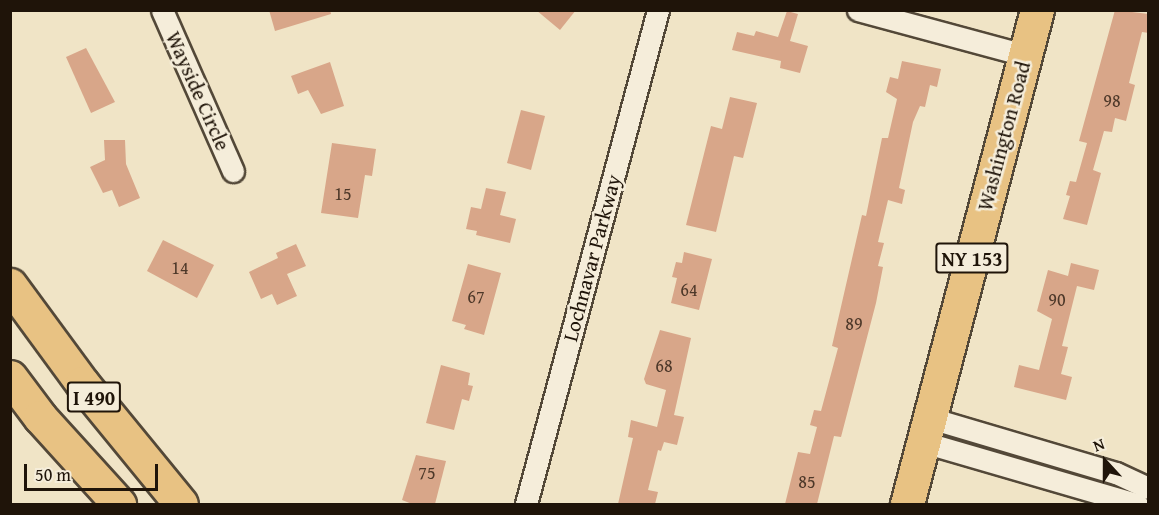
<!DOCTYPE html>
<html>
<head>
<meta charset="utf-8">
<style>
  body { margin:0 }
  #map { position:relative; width:1159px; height:515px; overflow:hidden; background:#f0e4c6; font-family:"Gentium Book Plus",serif }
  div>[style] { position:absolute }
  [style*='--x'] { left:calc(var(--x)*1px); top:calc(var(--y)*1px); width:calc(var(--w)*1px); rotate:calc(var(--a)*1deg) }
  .building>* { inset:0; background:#d8a689 }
  .roads { filter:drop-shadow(2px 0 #534838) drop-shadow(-2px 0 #534838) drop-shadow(0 2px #534838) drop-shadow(0 -2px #534838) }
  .street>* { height:21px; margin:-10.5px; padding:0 10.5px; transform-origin:10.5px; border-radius:10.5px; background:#f5edda }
  .primary>* { height:33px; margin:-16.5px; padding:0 16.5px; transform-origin:16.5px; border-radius:16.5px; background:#e8c283 }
  .highway>* { height:33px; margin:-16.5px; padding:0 16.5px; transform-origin:16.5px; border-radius:16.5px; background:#e8c283 }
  span { translate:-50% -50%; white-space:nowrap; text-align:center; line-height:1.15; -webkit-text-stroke:5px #f5edda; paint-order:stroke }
  .number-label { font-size:18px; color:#4d3829 }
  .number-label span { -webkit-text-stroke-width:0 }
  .shield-label span { padding:2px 4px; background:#f5edda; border:2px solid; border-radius:4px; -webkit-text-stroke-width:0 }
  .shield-label { font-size:20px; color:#1f1409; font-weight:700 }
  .street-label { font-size:21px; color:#1f1409 }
  .frame { position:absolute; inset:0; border:12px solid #1f1409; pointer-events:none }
  .north { position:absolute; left:1075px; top:431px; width:60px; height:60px; -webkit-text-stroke:4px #f5edda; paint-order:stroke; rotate:339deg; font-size:16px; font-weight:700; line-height:24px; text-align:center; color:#1f1409 }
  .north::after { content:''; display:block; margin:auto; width:21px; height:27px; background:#1f1409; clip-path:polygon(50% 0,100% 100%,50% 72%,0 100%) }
  .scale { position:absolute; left:24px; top:464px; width:134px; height:27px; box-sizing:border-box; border:3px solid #1f1409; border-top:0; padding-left:8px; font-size:18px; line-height:21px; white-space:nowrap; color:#1f1409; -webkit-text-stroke:4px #f5edda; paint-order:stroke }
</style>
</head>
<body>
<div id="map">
  <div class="building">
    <i style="clip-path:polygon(269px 10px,330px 10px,331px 14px,275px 31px)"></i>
    <i style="clip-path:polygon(536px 10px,576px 10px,560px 30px)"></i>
    <i style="clip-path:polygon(1115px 10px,1149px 14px,1149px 33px,1142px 32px,1129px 83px,1135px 85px,1126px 121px,1115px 118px,1112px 132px,1104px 131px,1093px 170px,1101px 173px,1087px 225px,1063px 219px,1070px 196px,1066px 195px,1070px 181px,1076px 182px,1087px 143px,1079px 141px)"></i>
    <i style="clip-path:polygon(787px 11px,798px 14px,790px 41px,808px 46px,800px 73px,780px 68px,781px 61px,732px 50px,737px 32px,754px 36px,756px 31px,778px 37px)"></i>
    <i style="clip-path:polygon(86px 48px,115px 102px,91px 113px,66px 57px)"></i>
    <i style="clip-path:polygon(902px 61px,941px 69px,937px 87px,930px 85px,925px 107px,920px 106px,913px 122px,899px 188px,905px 190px,902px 204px,888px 200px,878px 242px,884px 243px,878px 266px,883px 267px,876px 303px,841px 437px,834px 436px,817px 504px,785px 504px,798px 452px,810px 454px,817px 427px,810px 425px,814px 410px,821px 411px,838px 348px,832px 346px,862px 215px,866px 216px,882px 138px,888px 138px,897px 99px,886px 92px,890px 77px,898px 79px)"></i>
    <i style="clip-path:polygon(330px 62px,344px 106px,321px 114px,308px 90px,298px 94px,291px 76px)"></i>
    <i style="clip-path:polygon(730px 97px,757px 103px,743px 158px,734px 156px,716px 232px,686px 225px,711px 126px,722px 129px)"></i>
    <i style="clip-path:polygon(521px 110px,545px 116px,531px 170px,507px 163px)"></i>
    <i style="clip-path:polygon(104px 140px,125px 140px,126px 164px,140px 198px,119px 207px,112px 190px,103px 193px,90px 167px,105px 160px)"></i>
    <i style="clip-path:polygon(332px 143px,376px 149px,372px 176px,365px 175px,358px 218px,321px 213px)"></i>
    <i style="clip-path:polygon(486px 188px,506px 192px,500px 215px,516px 219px,510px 243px,476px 235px,477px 231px,466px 229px,471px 207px,481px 209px)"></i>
    <i style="clip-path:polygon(163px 240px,214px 265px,197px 298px,147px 271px)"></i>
    <i style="clip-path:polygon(296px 244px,306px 266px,287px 274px,297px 296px,277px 305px,272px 294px,261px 299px,249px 272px,278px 258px,276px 253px)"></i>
    <i style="clip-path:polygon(684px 252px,712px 259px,699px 310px,671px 303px,677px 278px,672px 277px,676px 262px,682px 263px)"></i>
    <i style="clip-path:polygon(1071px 263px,1099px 270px,1094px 290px,1077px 286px,1062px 346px,1068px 347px,1061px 374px,1072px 377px,1066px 400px,1014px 387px,1019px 365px,1039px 370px,1052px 319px,1037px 311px,1048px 270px,1068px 276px)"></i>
    <i style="clip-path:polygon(468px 264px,501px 273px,484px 335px,464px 329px,466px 325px,452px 321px)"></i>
    <i style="clip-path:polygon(660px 330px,691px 338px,674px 415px,684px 417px,677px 445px,664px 442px,661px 451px,658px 450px,648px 490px,658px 492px,655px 504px,618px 504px,633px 438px,628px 437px,631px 420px,657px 427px,666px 390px,646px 384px,644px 379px)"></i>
    <i style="clip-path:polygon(441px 365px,470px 373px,468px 385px,473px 386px,469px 401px,462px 399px,454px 430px,426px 423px)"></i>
    <i style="clip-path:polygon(416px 455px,446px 461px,435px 504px,412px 504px,402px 500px)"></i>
  </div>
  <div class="roads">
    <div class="street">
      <i style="--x:162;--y:10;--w:176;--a:66.2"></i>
      <i style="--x:858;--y:10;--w:173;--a:15.1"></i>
      <i style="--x:930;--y:418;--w:194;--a:16.5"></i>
      <i style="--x:1116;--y:473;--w:35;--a:25"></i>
      <i style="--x:923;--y:442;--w:223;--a:16.2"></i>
      <i style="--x:526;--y:504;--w:511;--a:-75.04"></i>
    </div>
    <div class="primary">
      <i style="--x:907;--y:504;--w:511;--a:-75.26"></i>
    </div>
    <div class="highway">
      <i style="--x:10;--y:285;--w:122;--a:53.7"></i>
      <i style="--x:82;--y:383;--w:156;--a:50.7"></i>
      <i style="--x:10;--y:377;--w:50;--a:53.1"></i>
      <i style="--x:40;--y:417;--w:118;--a:47.8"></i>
    </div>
  </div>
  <div class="number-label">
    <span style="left:1112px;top:101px">98</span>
    <span style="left:343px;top:194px">15</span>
    <span style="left:180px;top:268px">14</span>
    <span style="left:689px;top:290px">64</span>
    <span style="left:476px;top:297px">67</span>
    <span style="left:1057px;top:300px">90</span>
    <span style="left:854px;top:324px">89</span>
    <span style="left:664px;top:366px">68</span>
    <span style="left:427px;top:473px">75</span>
    <span style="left:807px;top:482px">85</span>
  </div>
  <div class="shield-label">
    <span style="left:972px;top:258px">NY 153</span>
    <span style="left:94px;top:397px">I 490</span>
  </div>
  <div class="street-label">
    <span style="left:198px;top:91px;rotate:66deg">Wayside Circle</span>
    <span style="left:1004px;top:136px;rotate:-75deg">Washington Road</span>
    <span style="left:592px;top:258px;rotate:-75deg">Lochnavar Parkway</span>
  </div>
  <div class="frame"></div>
  <div class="north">N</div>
  <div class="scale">50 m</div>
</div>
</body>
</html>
